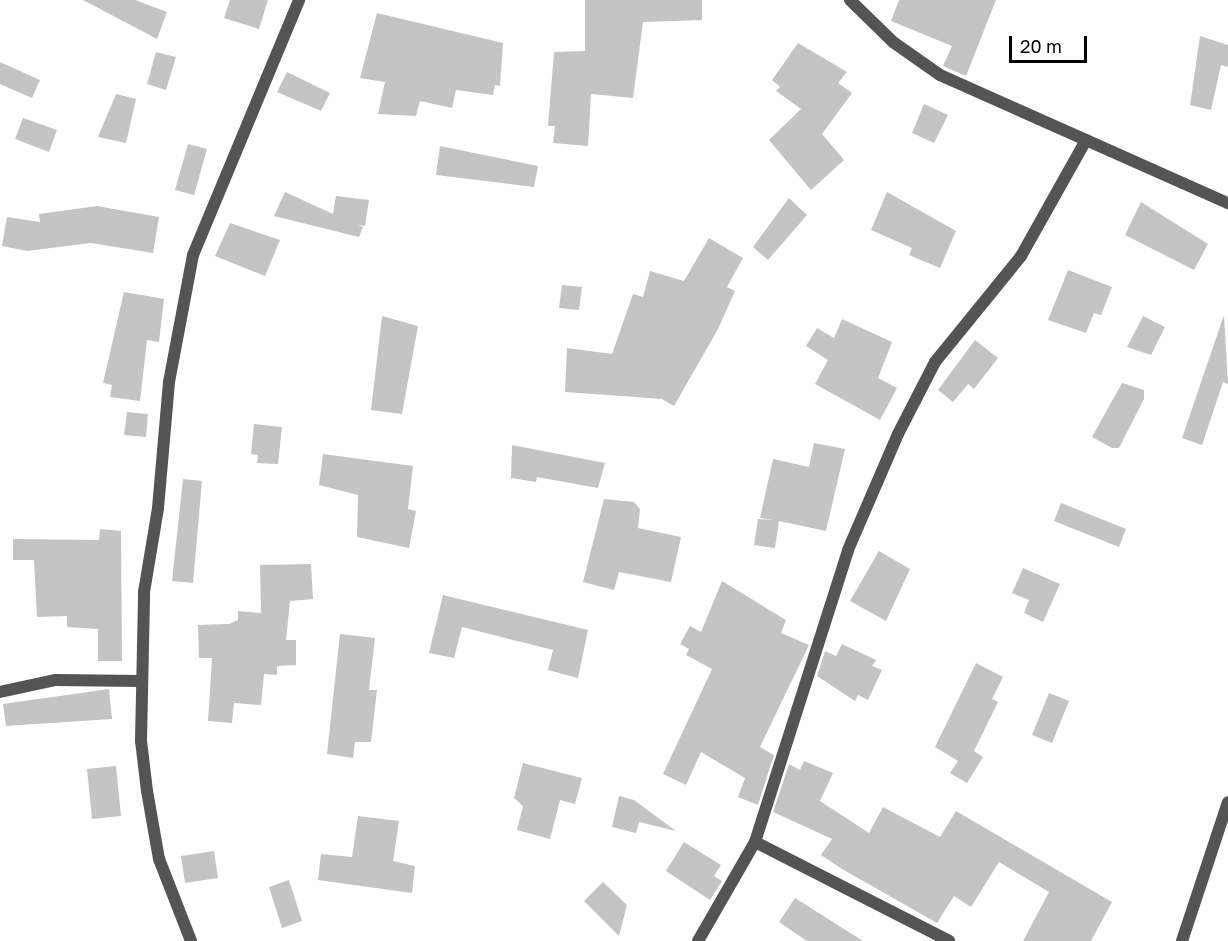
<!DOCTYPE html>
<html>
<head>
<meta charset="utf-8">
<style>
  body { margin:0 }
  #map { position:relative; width:1228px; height:941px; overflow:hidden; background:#fff; font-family:"Golos Text",sans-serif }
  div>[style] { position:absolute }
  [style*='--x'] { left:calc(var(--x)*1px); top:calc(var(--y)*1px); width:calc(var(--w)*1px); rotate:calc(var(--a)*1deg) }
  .building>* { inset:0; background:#c4c4c4 }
  .minor>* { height:12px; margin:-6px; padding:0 6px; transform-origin:6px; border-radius:6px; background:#545454 }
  span { translate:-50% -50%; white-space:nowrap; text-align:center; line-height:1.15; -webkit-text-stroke:4.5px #fff; paint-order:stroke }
  .scale { position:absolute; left:1009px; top:36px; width:78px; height:27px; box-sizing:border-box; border:3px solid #000; border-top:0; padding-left:8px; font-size:18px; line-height:21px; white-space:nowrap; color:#000; -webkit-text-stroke:4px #fff; paint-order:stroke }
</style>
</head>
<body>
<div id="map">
  <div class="building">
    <i style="clip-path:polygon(83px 0,135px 0,167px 12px,157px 39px)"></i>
    <i style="clip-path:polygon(230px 0,268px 0,259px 29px,224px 18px)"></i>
    <i style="clip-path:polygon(585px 0,702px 0,702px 20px,643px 22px,633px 98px,591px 94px,588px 146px,553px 143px,555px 126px,548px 126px,554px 52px,585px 51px)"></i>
    <i style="clip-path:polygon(899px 0,996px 0,966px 76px,943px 66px,952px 46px,891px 21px)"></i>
    <i style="clip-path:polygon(377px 13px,503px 43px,500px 86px,495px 85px,493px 95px,456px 90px,452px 108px,420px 101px,416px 116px,378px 114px,385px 82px,360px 78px)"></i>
    <i style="clip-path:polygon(1200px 36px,1228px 45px,1228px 67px,1221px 65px,1211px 110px,1190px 105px)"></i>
    <i style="clip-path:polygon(798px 43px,847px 72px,838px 83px,852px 93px,822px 134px,844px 160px,811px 190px,769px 140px,801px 109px,776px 91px,780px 87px,772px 80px)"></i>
    <i style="clip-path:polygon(156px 52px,176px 57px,166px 90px,147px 84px)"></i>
    <i style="clip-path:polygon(0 62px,40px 80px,32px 98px,0 84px)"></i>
    <i style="clip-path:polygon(287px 72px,330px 93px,321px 111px,277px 92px)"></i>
    <i style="clip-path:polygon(116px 94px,136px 99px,126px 143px,98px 137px)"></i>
    <i style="clip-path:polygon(924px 104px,948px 115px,934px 143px,912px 133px)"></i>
    <i style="clip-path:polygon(23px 118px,57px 130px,49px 152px,15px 139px)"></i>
    <i style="clip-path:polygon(188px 144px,207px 149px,194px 195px,175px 190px)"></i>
    <i style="clip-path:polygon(440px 146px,538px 166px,534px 187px,436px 175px)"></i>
    <i style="clip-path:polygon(285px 192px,333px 214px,336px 196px,369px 200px,365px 226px,358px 225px,363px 227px,359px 237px,274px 216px)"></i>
    <i style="clip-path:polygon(887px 192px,956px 231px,940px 268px,909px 255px,912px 248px,871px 230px)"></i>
    <i style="clip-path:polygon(789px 198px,807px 215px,768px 260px,753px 247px)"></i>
    <i style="clip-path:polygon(1141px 202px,1208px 244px,1194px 270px,1125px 235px)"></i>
    <i style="clip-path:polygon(97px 206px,159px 217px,153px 253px,91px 243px,27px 251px,2px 246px,7px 217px,40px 222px,39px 214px)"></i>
    <i style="clip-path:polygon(230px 223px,280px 240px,265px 276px,215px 256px)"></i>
    <i style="clip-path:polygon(709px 238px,743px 258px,727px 287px,735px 291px,718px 329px,674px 406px,662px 399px,565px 392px,567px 348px,612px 354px,633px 294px,643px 297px,650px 271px,684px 281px)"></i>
    <i style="clip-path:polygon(1068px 270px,1112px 287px,1101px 315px,1094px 313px,1086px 333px,1048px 320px)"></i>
    <i style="clip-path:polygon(562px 285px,582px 287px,579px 310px,559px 308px)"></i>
    <i style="clip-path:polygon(124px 292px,164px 299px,159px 342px,147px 340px,140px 401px,110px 397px,112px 385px,103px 383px)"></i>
    <i style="clip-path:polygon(1224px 315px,1228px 384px,1223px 382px,1202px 445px,1182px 438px)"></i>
    <i style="clip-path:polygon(382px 316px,418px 326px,402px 414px,371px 410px)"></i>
    <i style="clip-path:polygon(1143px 316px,1165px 327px,1151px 355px,1127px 347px)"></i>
    <i style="clip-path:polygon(842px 319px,892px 342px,878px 378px,897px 388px,880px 420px,815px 384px,828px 360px,806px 346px,817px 328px,834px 338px)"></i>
    <i style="clip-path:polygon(975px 340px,998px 358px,974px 389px,968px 384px,953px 402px,938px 390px)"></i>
    <i style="clip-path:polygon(1122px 383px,1144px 390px,1144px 399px,1119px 448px,1112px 448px,1092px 437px)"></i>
    <i style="clip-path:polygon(127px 412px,148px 414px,146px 437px,124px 435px)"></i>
    <i style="clip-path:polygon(254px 424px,282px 427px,278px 464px,257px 463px,258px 455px,251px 454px)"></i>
    <i style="clip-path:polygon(814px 443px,845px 449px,826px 531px,779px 521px,775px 548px,754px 545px,758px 519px,774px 520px,760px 518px,773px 459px,809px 467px)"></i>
    <i style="clip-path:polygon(512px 445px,605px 463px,598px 488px,537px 477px,536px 482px,511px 478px)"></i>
    <i style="clip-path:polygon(323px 454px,413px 466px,408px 509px,416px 511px,409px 548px,357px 537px,358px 495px,319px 485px)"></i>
    <i style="clip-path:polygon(183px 479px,202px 481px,193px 583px,172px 581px)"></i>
    <i style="clip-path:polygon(604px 499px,634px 502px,640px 509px,638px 528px,681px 537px,671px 582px,619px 572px,614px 590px,583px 582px)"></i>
    <i style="clip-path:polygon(1061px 503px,1126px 529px,1119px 547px,1054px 521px)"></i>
    <i style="clip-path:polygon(100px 529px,121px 531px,122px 661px,98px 661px,98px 629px,67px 627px,67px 616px,37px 617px,34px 560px,13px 560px,13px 539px,99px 540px)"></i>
    <i style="clip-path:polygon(879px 551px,910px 569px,886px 621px,850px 601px)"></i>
    <i style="clip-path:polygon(311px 564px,313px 599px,290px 601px,286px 640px,296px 640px,296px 665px,277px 666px,277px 675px,264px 674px,261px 705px,234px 703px,232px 723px,208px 721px,212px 658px,199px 658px,198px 625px,229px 624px,238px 620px,238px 611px,261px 613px,260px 565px)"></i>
    <i style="clip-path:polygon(1023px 568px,1060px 584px,1043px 622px,1024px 613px,1029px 600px,1012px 593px)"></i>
    <i style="clip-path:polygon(722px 581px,786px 620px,781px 633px,809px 645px,760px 747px,774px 755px,758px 805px,738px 797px,745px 778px,701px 752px,686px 785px,663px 774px,712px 669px,686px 655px,689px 649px,680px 644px,690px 626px,701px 632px)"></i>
    <i style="clip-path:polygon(443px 595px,588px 630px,578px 678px,548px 670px,553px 650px,462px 627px,454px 658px,429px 653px)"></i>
    <i style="clip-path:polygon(340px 634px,375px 638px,369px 690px,377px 690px,371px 742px,355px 742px,353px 758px,327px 754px)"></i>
    <i style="clip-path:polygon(842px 644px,876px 660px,872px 666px,882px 670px,868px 700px,858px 695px,855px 701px,817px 676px,825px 651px,836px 656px)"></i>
    <i style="clip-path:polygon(976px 663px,1003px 677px,992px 699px,998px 702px,974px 751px,983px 757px,967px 783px,950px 773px,958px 761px,935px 747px)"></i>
    <i style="clip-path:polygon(109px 689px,112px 719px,6px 726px,3px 704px)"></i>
    <i style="clip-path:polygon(1049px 693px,1069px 701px,1052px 743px,1032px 735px)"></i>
    <i style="clip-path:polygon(804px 761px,833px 773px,820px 801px,869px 833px,883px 807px,940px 837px,956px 811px,1112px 902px,1091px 941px,1023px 941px,1049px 892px,999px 862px,971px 907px,954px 896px,937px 923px,842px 869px,821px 855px,832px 839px,773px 812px,789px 764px,800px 770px)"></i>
    <i style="clip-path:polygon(523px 763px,582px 778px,575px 804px,560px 800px,550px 839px,517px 830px,523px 806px,514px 798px)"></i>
    <i style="clip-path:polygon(116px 766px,121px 816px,92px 819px,87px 769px)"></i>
    <i style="clip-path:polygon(619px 796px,634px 800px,676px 831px,639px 822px,636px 833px,612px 827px)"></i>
    <i style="clip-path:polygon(358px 816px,399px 821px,393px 861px,415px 866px,412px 893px,318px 880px,321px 854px,352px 857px)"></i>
    <i style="clip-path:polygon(684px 842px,721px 865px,714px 876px,722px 881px,710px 900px,666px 871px)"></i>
    <i style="clip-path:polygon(214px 851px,218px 878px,185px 883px,181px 856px)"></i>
    <i style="clip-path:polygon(289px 880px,302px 921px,282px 928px,269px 887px)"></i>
    <i style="clip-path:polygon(603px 882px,627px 905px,619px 936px,584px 901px)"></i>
    <i style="clip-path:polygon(795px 898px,863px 941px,807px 941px,779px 922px)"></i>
  </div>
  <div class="minor">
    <i style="--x:850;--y:0;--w:60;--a:44.3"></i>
    <i style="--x:893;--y:42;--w:57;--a:35.1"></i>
    <i style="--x:940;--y:75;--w:315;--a:24"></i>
    <i style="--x:0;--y:692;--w:56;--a:-12.3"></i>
    <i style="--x:55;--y:680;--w:85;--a:0.7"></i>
    <i style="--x:755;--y:842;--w:218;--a:27"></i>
    <i style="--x:191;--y:941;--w:88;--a:-111.3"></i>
    <i style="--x:159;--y:859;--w:69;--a:-100"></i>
    <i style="--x:147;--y:791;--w:50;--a:-96.8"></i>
    <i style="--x:141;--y:741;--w:149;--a:-88.8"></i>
    <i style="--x:144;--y:592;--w:85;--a:-80.5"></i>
    <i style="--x:158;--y:508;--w:126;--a:-85"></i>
    <i style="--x:169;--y:382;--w:129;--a:-79.3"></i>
    <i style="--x:193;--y:255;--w:276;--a:-67.4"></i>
    <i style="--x:698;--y:941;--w:114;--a:-60.1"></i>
    <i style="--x:755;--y:842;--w:306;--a:-72.3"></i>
    <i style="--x:848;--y:550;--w:126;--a:-66.7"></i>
    <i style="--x:898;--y:434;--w:81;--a:-62.8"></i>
    <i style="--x:935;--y:362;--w:136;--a:-50.9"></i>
    <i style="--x:1021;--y:256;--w:133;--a:-60.7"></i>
    <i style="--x:1182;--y:941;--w:146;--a:-71.7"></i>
  </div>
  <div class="scale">20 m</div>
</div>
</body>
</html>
